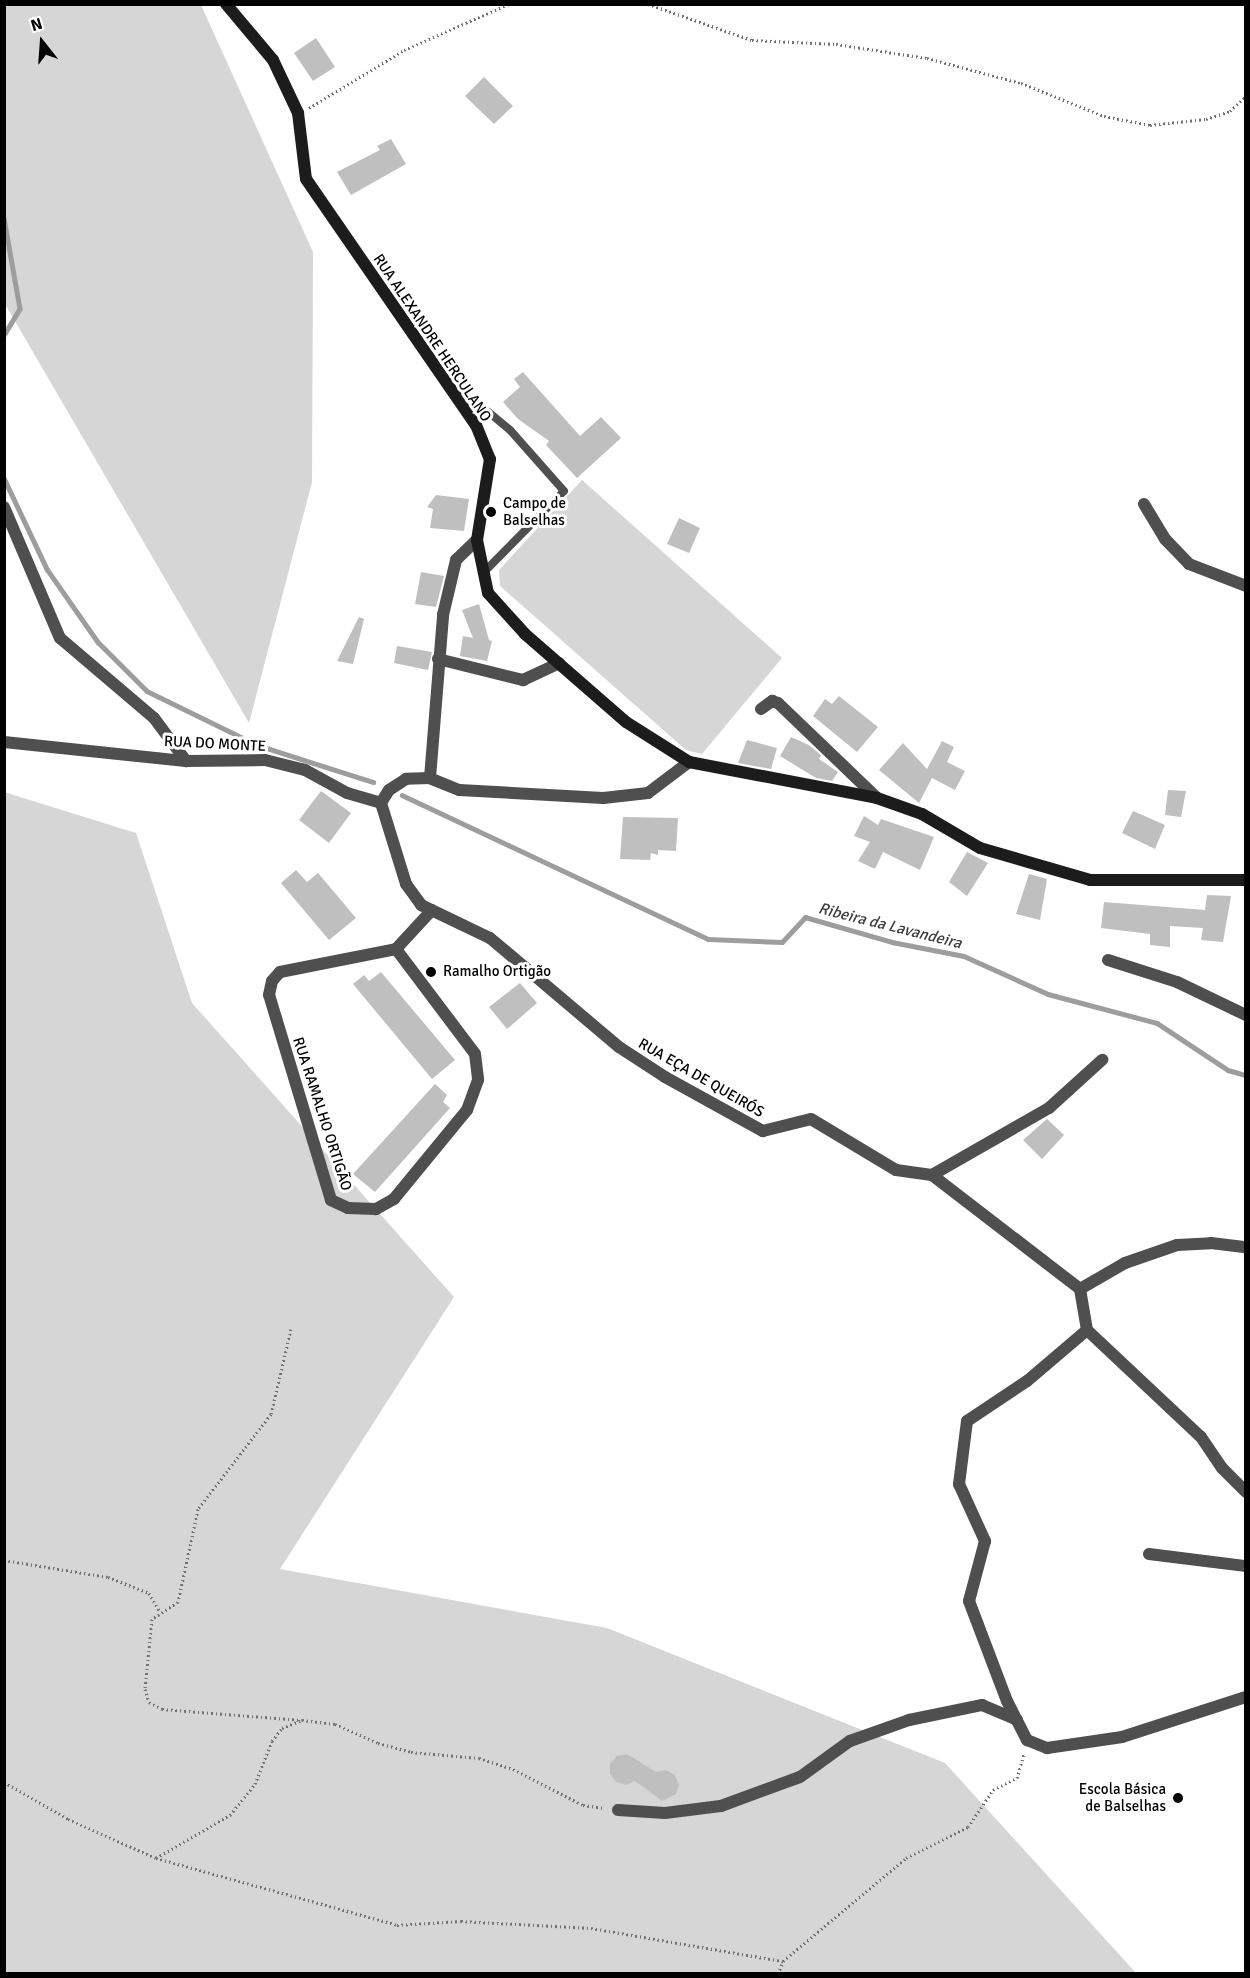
<!DOCTYPE html>
<html>
<head>
<meta charset="utf-8">
<style>
  body { margin:0 }
  #map { position:relative; width:1250px; height:1978px; overflow:hidden; background:#fff; font-family:Signika,sans-serif }
  div>[style] { position:absolute }
  [style*='--x'] { left:calc(var(--x)*1px); top:calc(var(--y)*1px); width:calc(var(--w)*1px); rotate:calc(var(--a)*1deg) }
  .green>* { inset:0; background:#d6d6d6 }
  .stream>* { height:4.5px; margin:-2.25px; padding:0 2.25px; transform-origin:2.25px; border-radius:2.25px; background:#9d9d9d }
  .building>* { inset:0; background:#bfbfbf }
  .path>* { height:3px; margin-top:-1.5px; transform-origin:0; background:repeating-linear-gradient(90deg,#717171 0 1.5px,transparent 0 4.5px) }
  .lane>* { height:8px; margin:-4px; padding:0 4px; transform-origin:4px; border-radius:4px; background:#4f4f4f }
  .street>* { height:12px; margin:-6px; padding:0 6px; transform-origin:6px; border-radius:6px; background:#4f4f4f }
  .secondary>* { height:12px; margin:-6px; padding:0 6px; transform-origin:6px; border-radius:6px; background:#1c1c1c }
  .dots>* { width:16px; height:16px; translate:-50% -50%; box-sizing:border-box; border:3px solid #fff; border-radius:50% }
  span { translate:-50% -50%; white-space:nowrap; text-align:center; line-height:1.15; -webkit-text-stroke:6px #fff; paint-order:stroke }
  .street-label { font-size:15px; color:#000 }
  .poi-label { font-size:15px; color:#000 }
  .left { translate:0 -50%; text-align:left }
  .right { translate:-100% -50%; text-align:right }
  .water-label { font-size:16px; color:#3e3e3e; font-style:italic }
  .frame { position:absolute; inset:0; border:6px solid #000; pointer-events:none }
  .north { position:absolute; left:12px; top:12px; width:60px; height:60px; -webkit-text-stroke:4px #fff; paint-order:stroke; rotate:343deg; font-size:16px; font-weight:700; line-height:24px; text-align:center; color:#000 }
  .north::after { content:''; display:block; margin:auto; width:21px; height:27px; background:#000; clip-path:polygon(50% 0,100% 100%,50% 72%,0 100%) }
</style>
</head>
<body>
<div id="map">
  <div class="green">
    <i style="clip-path:polygon(4px 5px,201px 5px,313px 252px,312px 482px,249px 723px,5px 304px)"></i>
    <i style="clip-path:polygon(582px 480px,782px 658px,702px 754px,686px 750px,500px 586px,499px 570px)"></i>
    <i style="clip-path:polygon(4px 792px,136px 833px,192px 1003px,454px 1297px,280px 1569px,607px 1628px,945px 1763px,1136px 1973px,5px 1973px)"></i>
  </div>
  <div class="stream">
    <i style="--x:4;--y:218;--w:92;--a:80"></i>
    <i style="--x:20;--y:309;--w:31;--a:121"></i>
    <i style="--x:4;--y:478;--w:101;--a:64.7"></i>
    <i style="--x:47;--y:569;--w:89;--a:55.1"></i>
    <i style="--x:98;--y:642;--w:69;--a:45"></i>
    <i style="--x:147;--y:691;--w:123;--a:26.1"></i>
    <i style="--x:257;--y:745;--w:122;--a:17.7"></i>
    <i style="--x:402;--y:795;--w:338;--a:25.2"></i>
    <i style="--x:708;--y:939;--w:74;--a:2.3"></i>
    <i style="--x:782;--y:942;--w:34;--a:-47"></i>
    <i style="--x:805;--y:917;--w:91;--a:16"></i>
    <i style="--x:892;--y:942;--w:73;--a:11"></i>
    <i style="--x:964;--y:956;--w:92;--a:24.3"></i>
    <i style="--x:1048;--y:994;--w:113;--a:14.9"></i>
    <i style="--x:1157;--y:1023;--w:85;--a:33.5"></i>
    <i style="--x:1228;--y:1070;--w:19;--a:16"></i>
  </div>
  <div class="building">
    <i style="clip-path:polygon(316px 38px,335px 67px,313px 81px,294px 53px)"></i>
    <i style="clip-path:polygon(484px 77px,513px 106px,494px 124px,465px 96px)"></i>
    <i style="clip-path:polygon(391px 139px,406px 164px,351px 195px,337px 172px,380px 150px,377px 146px)"></i>
    <i style="clip-path:polygon(523px 372px,580px 436px,601px 417px,621px 438px,577px 478px,546px 445px,549px 441px,518px 419px,503px 402px,520px 387px,514px 379px)"></i>
    <i style="clip-path:polygon(436px 495px,469px 499px,464px 531px,430px 528px,433px 509px,427px 507px)"></i>
    <i style="clip-path:polygon(679px 518px,700px 528px,689px 553px,667px 544px)"></i>
    <i style="clip-path:polygon(421px 572px,444px 576px,436px 607px,415px 604px)"></i>
    <i style="clip-path:polygon(479px 604px,489px 640px,492px 641px,487px 661px,460px 656px,463px 636px,473px 638px,462px 610px)"></i>
    <i style="clip-path:polygon(359px 617px,364px 619px,353px 664px,337px 661px)"></i>
    <i style="clip-path:polygon(397px 646px,432px 652px,428px 670px,394px 663px)"></i>
    <i style="clip-path:polygon(839px 696px,878px 727px,857px 752px,813px 716px,825px 699px,832px 704px)"></i>
    <i style="clip-path:polygon(791px 737px,809px 745px,821px 755px,819px 759px,838px 772px,832px 781px,816px 778px,780px 756px)"></i>
    <i style="clip-path:polygon(747px 740px,777px 748px,771px 769px,738px 763px)"></i>
    <i style="clip-path:polygon(942px 741px,954px 747px,947px 762px,965px 771px,955px 790px,932px 778px,919px 803px,879px 770px,903px 743px,927px 769px)"></i>
    <i style="clip-path:polygon(1168px 790px,1186px 791px,1181px 817px,1165px 815px)"></i>
    <i style="clip-path:polygon(321px 791px,351px 813px,329px 843px,299px 820px)"></i>
    <i style="clip-path:polygon(1133px 811px,1165px 825px,1155px 849px,1122px 833px)"></i>
    <i style="clip-path:polygon(864px 816px,878px 825px,881px 819px,934px 837px,920px 870px,883px 852px,875px 869px,858px 861px,870px 842px,854px 836px)"></i>
    <i style="clip-path:polygon(623px 817px,678px 818px,676px 851px,658px 850px,658px 855px,651px 853px,650px 860px,620px 859px)"></i>
    <i style="clip-path:polygon(967px 852px,988px 863px,967px 896px,949px 882px)"></i>
    <i style="clip-path:polygon(296px 870px,307px 882px,318px 873px,356px 918px,329px 940px,281px 883px)"></i>
    <i style="clip-path:polygon(1029px 874px,1047px 879px,1040px 920px,1016px 914px)"></i>
    <i style="clip-path:polygon(1207px 895px,1231px 896px,1223px 942px,1201px 940px,1203px 928px,1170px 926px,1170px 947px,1150px 945px,1150px 934px,1101px 928px,1104px 902px,1205px 910px)"></i>
    <i style="clip-path:polygon(381px 972px,455px 1060px,432px 1079px,353px 984px,364px 975px,369px 981px)"></i>
    <i style="clip-path:polygon(520px 983px,537px 1003px,507px 1029px,489px 1007px)"></i>
    <i style="clip-path:polygon(435px 1084px,447px 1095px,443px 1102px,450px 1108px,375px 1192px,353px 1174px)"></i>
    <i style="clip-path:polygon(1047px 1119px,1064px 1135px,1042px 1159px,1023px 1140px)"></i>
    <i style="clip-path:polygon(627px 1754px,656px 1772px,666px 1770px,675px 1775px,679px 1785px,676px 1794px,662px 1801px,635px 1781px,626px 1785px,616px 1782px,610px 1774px,610px 1764px,617px 1756px)"></i>
  </div>
  <div class="path">
    <i style="--x:648;--y:4;--w:110;--a:19.1"></i>
    <i style="--x:752;--y:40;--w:84;--a:2.7"></i>
    <i style="--x:836;--y:44;--w:92;--a:8.7"></i>
    <i style="--x:927;--y:58;--w:97;--a:14.9"></i>
    <i style="--x:1021;--y:83;--w:89;--a:21.7"></i>
    <i style="--x:1104;--y:116;--w:47;--a:11.1"></i>
    <i style="--x:1150;--y:125;--w:56;--a:-6.1"></i>
    <i style="--x:1206;--y:119;--w:25;--a:-18"></i>
    <i style="--x:1230;--y:111;--w:22;--a:-43"></i>
    <i style="--x:309;--y:108;--w:111;--a:-31.4"></i>
    <i style="--x:404;--y:50;--w:115;--a:-23.7"></i>
    <i style="--x:291;--y:1329;--w:87;--a:103.2"></i>
    <i style="--x:271;--y:1414;--w:120;--a:127.5"></i>
    <i style="--x:198;--y:1509;--w:95;--a:102.1"></i>
    <i style="--x:178;--y:1602;--w:31;--a:147"></i>
    <i style="--x:152;--y:1619;--w:70;--a:95.7"></i>
    <i style="--x:145;--y:1689;--w:14;--a:73"></i>
    <i style="--x:149;--y:1702;--w:15;--a:28"></i>
    <i style="--x:162;--y:1709;--w:140;--a:4.5"></i>
    <i style="--x:4;--y:1560;--w:105;--a:9.3"></i>
    <i style="--x:108;--y:1577;--w:44;--a:21.3"></i>
    <i style="--x:149;--y:1593;--w:22;--a:60"></i>
    <i style="--x:4;--y:1782;--w:74;--a:30"></i>
    <i style="--x:68;--y:1819;--w:96;--a:23.9"></i>
    <i style="--x:156;--y:1858;--w:250;--a:15.5"></i>
    <i style="--x:397;--y:1925;--w:64;--a:-3.6"></i>
    <i style="--x:461;--y:1921;--w:130;--a:3.1"></i>
    <i style="--x:591;--y:1928;--w:195;--a:9.8"></i>
    <i style="--x:783;--y:1961;--w:160;--a:-39.9"></i>
    <i style="--x:906;--y:1858;--w:69;--a:-26.6"></i>
    <i style="--x:968;--y:1827;--w:45;--a:-56"></i>
    <i style="--x:993;--y:1790;--w:27;--a:-27"></i>
    <i style="--x:1017;--y:1778;--w:25;--a:-74"></i>
    <i style="--x:156;--y:1858;--w:86;--a:-30.2"></i>
    <i style="--x:230;--y:1815;--w:40;--a:-51"></i>
    <i style="--x:255;--y:1784;--w:46;--a:-68.4"></i>
    <i style="--x:272;--y:1741;--w:16;--a:-52"></i>
    <i style="--x:282;--y:1728;--w:22;--a:-22"></i>
    <i style="--x:302;--y:1720;--w:33;--a:7"></i>
    <i style="--x:335;--y:1724;--w:47;--a:23.8"></i>
    <i style="--x:378;--y:1743;--w:34;--a:15"></i>
    <i style="--x:411;--y:1752;--w:68;--a:5"></i>
    <i style="--x:479;--y:1758;--w:36;--a:18"></i>
    <i style="--x:513;--y:1769;--w:79;--a:27.2"></i>
    <i style="--x:583;--y:1805;--w:21;--a:8"></i>
    <i style="--x:778;--y:1974;--w:14;--a:-69"></i>
  </div>
  <div class="lane">
    <i style="--x:456;--y:395;--w:19;--a:16"></i>
    <i style="--x:474;--y:400;--w:47;--a:39.8"></i>
    <i style="--x:510;--y:430;--w:81;--a:48.5"></i>
    <i style="--x:564;--y:491;--w:115;--a:134.6"></i>
  </div>
  <div class="street">
    <i style="--x:1144;--y:504;--w:41;--a:59"></i>
    <i style="--x:1165;--y:539;--w:35;--a:46"></i>
    <i style="--x:1189;--y:564;--w:61;--a:21.1"></i>
    <i style="--x:4;--y:507;--w:142;--a:66.9"></i>
    <i style="--x:60;--y:638;--w:123;--a:40.4"></i>
    <i style="--x:154;--y:718;--w:54;--a:53.3"></i>
    <i style="--x:438;--y:659;--w:88;--a:13.9"></i>
    <i style="--x:523;--y:680;--w:40;--a:-25"></i>
    <i style="--x:761;--y:709;--w:14;--a:-36"></i>
    <i style="--x:772;--y:701;--w:6;--a:18"></i>
    <i style="--x:778;--y:703;--w:137;--a:43.8"></i>
    <i style="--x:4;--y:742;--w:183;--a:6"></i>
    <i style="--x:186;--y:761;--w:79;--a:-0.7"></i>
    <i style="--x:265;--y:760;--w:41;--a:14"></i>
    <i style="--x:305;--y:770;--w:48;--a:28.7"></i>
    <i style="--x:347;--y:793;--w:35;--a:16"></i>
    <i style="--x:689;--y:762;--w:51;--a:142.9"></i>
    <i style="--x:648;--y:793;--w:45;--a:173.7"></i>
    <i style="--x:603;--y:798;--w:144;--a:-176.8"></i>
    <i style="--x:459;--y:790;--w:31;--a:-158"></i>
    <i style="--x:430;--y:778;--w:24;--a:178"></i>
    <i style="--x:406;--y:779;--w:20;--a:147"></i>
    <i style="--x:389;--y:790;--w:15;--a:122"></i>
    <i style="--x:381;--y:803;--w:85;--a:72.8"></i>
    <i style="--x:406;--y:884;--w:26;--a:54"></i>
    <i style="--x:421;--y:905;--w:76;--a:25.6"></i>
    <i style="--x:490;--y:938;--w:169;--a:40.2"></i>
    <i style="--x:619;--y:1047;--w:55;--a:33.1"></i>
    <i style="--x:665;--y:1077;--w:112;--a:28.9"></i>
    <i style="--x:763;--y:1131;--w:49;--a:-14"></i>
    <i style="--x:811;--y:1119;--w:99;--a:31"></i>
    <i style="--x:896;--y:1170;--w:36;--a:8"></i>
    <i style="--x:932;--y:1175;--w:187;--a:37.6"></i>
    <i style="--x:430;--y:778;--w:164;--a:-85.4"></i>
    <i style="--x:443;--y:615;--w:57;--a:-76.7"></i>
    <i style="--x:456;--y:560;--w:29;--a:-44"></i>
    <i style="--x:396;--y:949;--w:131;--a:53"></i>
    <i style="--x:475;--y:1054;--w:26;--a:83"></i>
    <i style="--x:478;--y:1080;--w:32;--a:110"></i>
    <i style="--x:467;--y:1110;--w:115;--a:129.4"></i>
    <i style="--x:394;--y:1199;--w:21;--a:151"></i>
    <i style="--x:376;--y:1209;--w:28;--a:-178"></i>
    <i style="--x:348;--y:1208;--w:19;--a:-155"></i>
    <i style="--x:331;--y:1200;--w:214;--a:-106.8"></i>
    <i style="--x:269;--y:995;--w:14;--a:-78"></i>
    <i style="--x:272;--y:981;--w:12;--a:-48"></i>
    <i style="--x:280;--y:972;--w:118;--a:-11.2"></i>
    <i style="--x:396;--y:949;--w:53;--a:-47.3"></i>
    <i style="--x:1108;--y:960;--w:72;--a:17.7"></i>
    <i style="--x:1177;--y:982;--w:76;--a:25.6"></i>
    <i style="--x:932;--y:1175;--w:135;--a:-29.8"></i>
    <i style="--x:1049;--y:1108;--w:72;--a:-42.2"></i>
    <i style="--x:1080;--y:1289;--w:42;--a:80.3"></i>
    <i style="--x:1087;--y:1330;--w:156;--a:43.2"></i>
    <i style="--x:1201;--y:1437;--w:37;--a:56"></i>
    <i style="--x:1222;--y:1468;--w:34;--a:45"></i>
    <i style="--x:1080;--y:1289;--w:52;--a:-30"></i>
    <i style="--x:1125;--y:1263;--w:55;--a:-19.1"></i>
    <i style="--x:1177;--y:1245;--w:34;--a:-3"></i>
    <i style="--x:1211;--y:1243;--w:35;--a:7"></i>
    <i style="--x:1087;--y:1330;--w:79;--a:139.6"></i>
    <i style="--x:1027;--y:1381;--w:72;--a:146.3"></i>
    <i style="--x:967;--y:1421;--w:64;--a:97.2"></i>
    <i style="--x:959;--y:1484;--w:63;--a:65.5"></i>
    <i style="--x:985;--y:1541;--w:62;--a:104.9"></i>
    <i style="--x:969;--y:1601;--w:107;--a:69.2"></i>
    <i style="--x:1007;--y:1701;--w:44;--a:62.9"></i>
    <i style="--x:1027;--y:1740;--w:22;--a:22"></i>
    <i style="--x:1047;--y:1748;--w:76;--a:-8.3"></i>
    <i style="--x:1122;--y:1737;--w:130;--a:-17.9"></i>
    <i style="--x:1149;--y:1554;--w:98;--a:7.1"></i>
    <i style="--x:618;--y:1810;--w:47;--a:3.7"></i>
    <i style="--x:665;--y:1813;--w:56;--a:-7.1"></i>
    <i style="--x:721;--y:1806;--w:84;--a:-20.2"></i>
    <i style="--x:800;--y:1777;--w:62;--a:-35.8"></i>
    <i style="--x:850;--y:1741;--w:63;--a:-19.6"></i>
    <i style="--x:909;--y:1720;--w:75;--a:-11.6"></i>
    <i style="--x:982;--y:1705;--w:38;--a:23"></i>
  </div>
  <div class="secondary">
    <i style="--x:226;--y:4;--w:73;--a:50"></i>
    <i style="--x:273;--y:60;--w:59;--a:64.7"></i>
    <i style="--x:298;--y:113;--w:66;--a:83.1"></i>
    <i style="--x:306;--y:179;--w:299;--a:55.4"></i>
    <i style="--x:476;--y:425;--w:37;--a:68"></i>
    <i style="--x:490;--y:459;--w:82;--a:99.1"></i>
    <i style="--x:477;--y:540;--w:54;--a:78.3"></i>
    <i style="--x:488;--y:593;--w:55;--a:47.9"></i>
    <i style="--x:525;--y:634;--w:134;--a:41.1"></i>
    <i style="--x:626;--y:722;--w:75;--a:32.4"></i>
    <i style="--x:689;--y:762;--w:191;--a:10.8"></i>
    <i style="--x:877;--y:798;--w:48;--a:19.6"></i>
    <i style="--x:922;--y:814;--w:67;--a:30.4"></i>
    <i style="--x:980;--y:848;--w:115;--a:16.2"></i>
    <i style="--x:1090;--y:880;--w:156;--a:0"></i>
  </div>
  <div class="dots">
    <i style="left:491px;top:512px;background:#000"></i>
    <i style="left:431px;top:972px;background:#000"></i>
    <i style="left:1178px;top:1798px;background:#000"></i>
  </div>
  <div class="street-label">
    <span style="left:432px;top:338px;rotate:56deg">RUA ALEXANDRE HERCULANO</span>
    <span style="left:215px;top:744px;rotate:3deg">RUA DO MONTE</span>
    <span style="left:701px;top:1078px;rotate:30deg">RUA EÇA DE QUEIRÓS</span>
    <span style="left:322px;top:1114px;rotate:72deg">RUA RAMALHO ORTIGÃO</span>
  </div>
  <div class="poi-label">
    <span class="left" style="left:503px;top:512px">Campo de<br>Balselhas</span>
    <span class="left" style="left:443px;top:972px">Ramalho Ortigão</span>
    <span class="right" style="left:1166px;top:1798px">Escola Básica<br>de Balselhas</span>
  </div>
  <div class="water-label">
    <span style="left:890px;top:926px;rotate:14deg">Ribeira da Lavandeira</span>
  </div>
  <div class="frame"></div>
  <div class="north">N</div>
</div>
</body>
</html>
